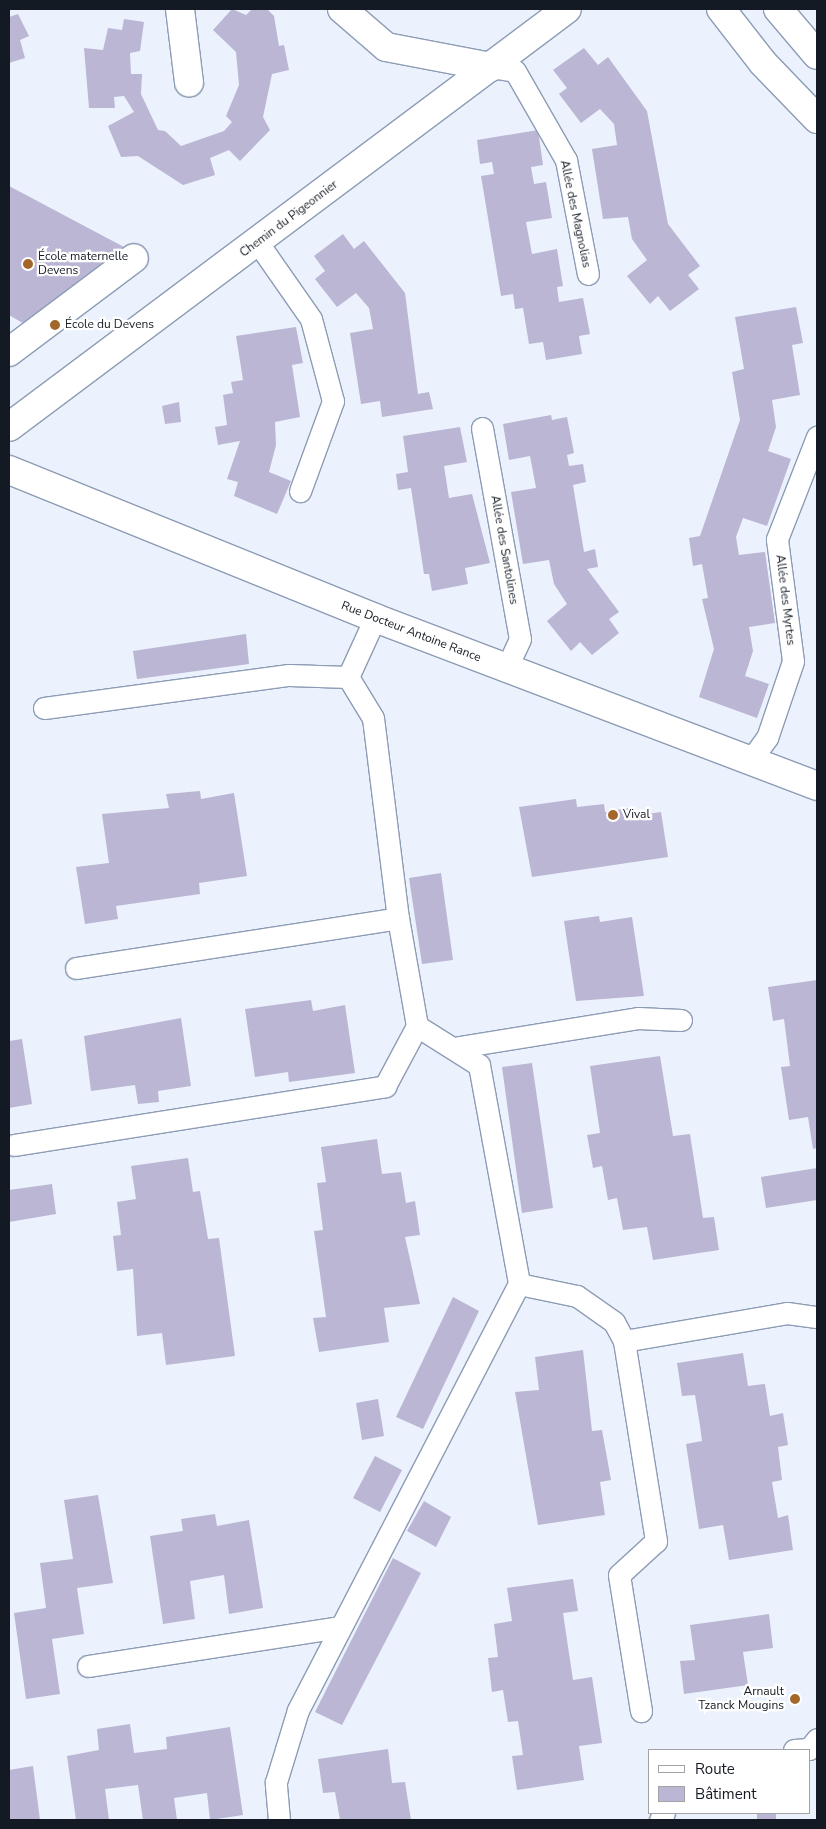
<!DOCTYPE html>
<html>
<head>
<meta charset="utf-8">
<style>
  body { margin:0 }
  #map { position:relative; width:826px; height:1829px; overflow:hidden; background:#ebf2fd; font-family:"Nunito Sans",sans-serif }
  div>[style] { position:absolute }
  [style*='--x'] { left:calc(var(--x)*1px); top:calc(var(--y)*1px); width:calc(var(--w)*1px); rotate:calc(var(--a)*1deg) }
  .building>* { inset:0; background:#bab6d3 }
  .roads { filter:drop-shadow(1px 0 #8d9cb5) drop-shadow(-1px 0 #8d9cb5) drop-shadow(0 1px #8d9cb5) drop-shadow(0 -1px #8d9cb5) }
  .service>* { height:21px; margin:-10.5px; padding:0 10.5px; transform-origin:10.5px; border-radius:10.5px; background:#fff }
  .pedestrian>* { height:28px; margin:-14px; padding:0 14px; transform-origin:14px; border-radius:14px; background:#fff }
  .minor>* { height:28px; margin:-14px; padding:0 14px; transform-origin:14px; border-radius:14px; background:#fff }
  .secondary>* { height:28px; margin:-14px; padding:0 14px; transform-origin:14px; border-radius:14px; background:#fff }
  .dots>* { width:14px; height:14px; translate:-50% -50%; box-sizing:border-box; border:2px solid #fff; border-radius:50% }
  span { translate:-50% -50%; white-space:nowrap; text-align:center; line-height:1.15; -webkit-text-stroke:4.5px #fff; paint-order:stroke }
  .street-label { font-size:12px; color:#141a23 }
  .poi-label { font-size:12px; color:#141a23 }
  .left { translate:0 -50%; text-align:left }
  .right { translate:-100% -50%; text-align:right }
  .frame { position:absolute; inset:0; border:10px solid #141a23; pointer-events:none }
  .legend { position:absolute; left:648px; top:1749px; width:162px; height:65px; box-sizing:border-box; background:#fff; border:1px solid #a1a3a7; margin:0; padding:6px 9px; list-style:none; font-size:15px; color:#141a23 }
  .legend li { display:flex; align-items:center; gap:10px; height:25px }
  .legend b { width:25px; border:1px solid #a1a3a7 }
</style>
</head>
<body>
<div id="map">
  <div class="building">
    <i style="clip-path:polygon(232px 9px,246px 15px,252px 9px,267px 9px,274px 16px,279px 46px,284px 45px,289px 70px,272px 74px,263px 117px,270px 130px,240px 161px,229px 150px,210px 158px,215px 175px,183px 185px,138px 156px,121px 157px,108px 126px,134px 112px,124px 96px,114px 97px,115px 108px,89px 108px,84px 48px,103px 50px,108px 28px,122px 30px,124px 19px,144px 22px,140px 51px,130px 53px,131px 74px,142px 74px,141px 94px,158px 130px,165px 131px,181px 146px,224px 131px,232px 122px,226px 116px,239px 85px,236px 52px,213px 30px)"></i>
    <i style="clip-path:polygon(18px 14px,29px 36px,20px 40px,25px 58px,9px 63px,9px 17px)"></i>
    <i style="clip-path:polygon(584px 48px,598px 65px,608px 57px,647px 111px,668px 224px,700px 266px,688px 275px,699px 289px,670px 311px,658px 296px,650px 304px,627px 276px,647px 260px,632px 239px,628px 217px,603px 219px,592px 149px,617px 145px,614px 124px,600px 109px,581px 123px,559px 94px,567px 88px,553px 70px)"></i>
    <i style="clip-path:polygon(538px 130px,543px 165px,531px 167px,534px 184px,546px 182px,552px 218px,526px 222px,532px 254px,557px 249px,563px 286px,557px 287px,559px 302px,583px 298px,590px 334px,579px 336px,582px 354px,546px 360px,543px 342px,529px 344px,523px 308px,515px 309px,513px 294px,501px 296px,481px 176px,494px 174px,492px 162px,480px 164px,477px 140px)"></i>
    <i style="clip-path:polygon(9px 186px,124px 247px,26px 325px,9px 315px)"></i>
    <i style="clip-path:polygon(343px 234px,354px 249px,364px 241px,405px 293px,418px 394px,429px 392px,433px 409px,382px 417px,380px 401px,361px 404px,350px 333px,373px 329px,369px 308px,356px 293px,337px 307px,315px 279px,325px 271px,314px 256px)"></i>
    <i style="clip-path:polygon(796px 307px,803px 343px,792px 345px,800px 395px,772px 400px,776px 427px,768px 451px,791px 459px,767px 526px,743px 518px,736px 537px,739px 555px,765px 552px,775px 623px,749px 627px,753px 651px,745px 676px,769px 684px,757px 718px,699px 697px,714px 649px,702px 599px,708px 598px,702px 564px,693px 566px,689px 538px,700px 536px,740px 420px,732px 372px,744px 369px,735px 317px)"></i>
    <i style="clip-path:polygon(296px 327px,303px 363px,292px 365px,300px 417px,275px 422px,276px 445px,269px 472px,291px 481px,277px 514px,234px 496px,238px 482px,227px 479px,240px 441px,218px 445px,215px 427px,227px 425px,223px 395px,233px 393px,231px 382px,243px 380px,236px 336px)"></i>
    <i style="clip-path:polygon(179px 402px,181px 422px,165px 424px,162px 406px)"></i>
    <i style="clip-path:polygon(551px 415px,552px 420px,567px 417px,574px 453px,567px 455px,569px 466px,583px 464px,586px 482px,573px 485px,584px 552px,595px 549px,598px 567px,587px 569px,619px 612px,609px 619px,619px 633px,592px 655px,580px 642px,571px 651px,547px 621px,567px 604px,554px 584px,549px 560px,523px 564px,511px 492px,536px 488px,530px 456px,509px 460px,503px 424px)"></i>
    <i style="clip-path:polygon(460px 427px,467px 462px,444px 466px,449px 498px,472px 494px,490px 563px,465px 568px,468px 584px,432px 591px,429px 574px,424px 574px,411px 488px,398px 490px,396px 474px,408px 472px,403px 436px)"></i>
    <i style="clip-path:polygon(246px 634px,249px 664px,137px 679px,133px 651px)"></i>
    <i style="clip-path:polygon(200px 791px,201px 799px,234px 793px,247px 876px,199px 883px,200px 894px,116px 906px,118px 919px,85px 924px,76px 867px,109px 863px,102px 814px,169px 808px,166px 794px)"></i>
    <i style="clip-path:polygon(576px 799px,577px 807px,604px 804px,605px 812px,633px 807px,634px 816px,661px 812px,668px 857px,532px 877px,519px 807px)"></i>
    <i style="clip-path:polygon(441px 873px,453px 960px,422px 964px,409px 878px)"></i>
    <i style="clip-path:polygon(599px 916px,600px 922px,632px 917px,644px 996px,576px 1001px,564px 921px)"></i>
    <i style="clip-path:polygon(817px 980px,817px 1148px,813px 1149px,808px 1117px,789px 1120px,781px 1067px,790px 1066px,784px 1019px,773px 1021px,768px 987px)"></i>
    <i style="clip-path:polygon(311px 1000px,313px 1011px,345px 1005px,355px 1073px,289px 1082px,288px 1072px,255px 1077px,245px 1009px)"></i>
    <i style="clip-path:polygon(181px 1018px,191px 1086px,158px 1091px,159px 1102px,138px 1104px,135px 1085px,91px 1091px,84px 1036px)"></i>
    <i style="clip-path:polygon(22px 1039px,32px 1104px,9px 1108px,9px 1041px)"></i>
    <i style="clip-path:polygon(660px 1056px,673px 1136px,690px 1134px,703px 1218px,714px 1217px,719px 1250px,653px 1260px,647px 1227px,623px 1230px,617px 1198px,608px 1200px,602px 1166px,593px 1168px,587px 1135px,600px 1133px,590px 1066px)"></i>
    <i style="clip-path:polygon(532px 1063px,553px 1208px,522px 1213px,502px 1067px)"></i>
    <i style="clip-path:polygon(377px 1139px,382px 1174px,401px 1172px,406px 1203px,415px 1201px,420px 1235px,405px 1237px,420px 1304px,384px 1308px,389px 1342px,319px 1352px,313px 1318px,326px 1317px,314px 1231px,323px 1230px,317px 1183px,326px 1182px,321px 1147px)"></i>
    <i style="clip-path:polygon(188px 1158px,193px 1192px,200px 1191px,208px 1239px,219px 1238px,235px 1356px,166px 1365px,162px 1333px,137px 1336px,133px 1269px,117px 1271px,113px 1236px,121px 1235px,117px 1202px,136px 1199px,131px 1166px)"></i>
    <i style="clip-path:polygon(817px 1168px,817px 1200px,766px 1208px,761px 1177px)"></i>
    <i style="clip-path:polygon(52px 1184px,56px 1214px,9px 1222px,9px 1190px)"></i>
    <i style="clip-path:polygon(453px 1297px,479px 1311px,423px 1429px,396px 1417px)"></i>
    <i style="clip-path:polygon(583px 1350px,592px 1431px,602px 1430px,611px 1480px,600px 1482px,605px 1515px,538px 1525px,515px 1392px,539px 1390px,535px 1357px)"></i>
    <i style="clip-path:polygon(743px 1353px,748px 1386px,765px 1384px,770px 1416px,783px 1413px,788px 1445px,778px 1447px,782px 1480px,772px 1482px,778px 1518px,788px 1515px,793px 1550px,729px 1560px,723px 1525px,699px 1529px,686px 1444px,702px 1441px,700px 1426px,695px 1395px,682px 1396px,677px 1363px)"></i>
    <i style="clip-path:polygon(378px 1399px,384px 1436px,362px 1440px,356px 1403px)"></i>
    <i style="clip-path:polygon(375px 1456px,402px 1470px,380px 1512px,353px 1498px)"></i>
    <i style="clip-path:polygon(98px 1495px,113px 1583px,77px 1588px,84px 1634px,52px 1639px,60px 1694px,26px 1699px,14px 1613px,46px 1608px,40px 1563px,73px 1559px,64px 1500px)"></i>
    <i style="clip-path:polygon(424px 1501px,451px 1517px,436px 1547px,407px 1531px)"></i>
    <i style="clip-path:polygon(215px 1514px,217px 1526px,249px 1520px,263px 1608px,229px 1614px,224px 1575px,190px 1581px,195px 1619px,163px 1624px,150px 1536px,183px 1531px,181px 1519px)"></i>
    <i style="clip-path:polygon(393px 1558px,421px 1573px,342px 1725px,315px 1712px)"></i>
    <i style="clip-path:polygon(573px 1579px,578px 1611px,563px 1613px,573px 1680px,592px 1677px,602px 1743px,579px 1746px,584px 1780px,517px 1790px,512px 1756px,523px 1755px,518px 1721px,508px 1722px,503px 1690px,492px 1692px,488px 1658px,498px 1657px,494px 1624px,512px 1621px,507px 1588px)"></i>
    <i style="clip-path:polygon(769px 1614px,773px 1648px,743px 1652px,748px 1685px,684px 1694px,680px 1661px,695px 1660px,690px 1625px)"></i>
    <i style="clip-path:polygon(130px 1724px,134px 1753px,167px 1749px,166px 1737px,230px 1727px,243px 1815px,210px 1820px,207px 1793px,174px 1798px,177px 1820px,143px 1820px,138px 1785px,105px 1789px,109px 1820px,76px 1820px,67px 1756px,99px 1750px,97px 1729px)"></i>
    <i style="clip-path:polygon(388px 1749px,392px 1783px,405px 1782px,411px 1820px,340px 1820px,335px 1792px,323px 1793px,318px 1759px)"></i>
    <i style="clip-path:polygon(33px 1766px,40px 1820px,9px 1820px,9px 1770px)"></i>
    <i style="clip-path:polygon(757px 1813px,776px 1813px,776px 1820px,757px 1820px)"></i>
  </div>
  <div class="roads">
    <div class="service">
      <i style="--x:491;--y:67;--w:24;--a:9"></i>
      <i style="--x:515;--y:71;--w:103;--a:60.2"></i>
      <i style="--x:566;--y:160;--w:116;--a:79.1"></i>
      <i style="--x:258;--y:243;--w:93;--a:55.1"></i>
      <i style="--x:311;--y:319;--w:85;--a:75"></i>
      <i style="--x:333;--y:401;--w:96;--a:110.1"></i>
      <i style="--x:482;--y:428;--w:214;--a:79.8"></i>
      <i style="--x:520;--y:639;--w:33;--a:115"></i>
      <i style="--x:348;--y:677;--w:48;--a:58.6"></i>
      <i style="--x:373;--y:718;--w:202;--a:82.9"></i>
      <i style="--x:398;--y:918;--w:110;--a:80"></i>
      <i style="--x:417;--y:1026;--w:73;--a:32.2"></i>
      <i style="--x:479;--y:1065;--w:223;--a:79.6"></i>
      <i style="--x:519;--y:1284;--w:59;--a:11.7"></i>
      <i style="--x:577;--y:1296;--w:45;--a:35.1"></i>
      <i style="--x:614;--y:1322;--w:21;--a:62"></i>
      <i style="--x:624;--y:1341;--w:203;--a:80.9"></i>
      <i style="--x:656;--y:1541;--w:50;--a:137.4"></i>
      <i style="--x:619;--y:1575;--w:138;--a:80.8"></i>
      <i style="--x:44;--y:708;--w:247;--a:-7.7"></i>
      <i style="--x:289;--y:675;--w:59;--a:1.9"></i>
      <i style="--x:348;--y:677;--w:65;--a:-65.4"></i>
      <i style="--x:750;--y:761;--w:29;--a:-54"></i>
      <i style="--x:767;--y:738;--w:81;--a:-71.3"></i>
      <i style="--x:793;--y:661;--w:123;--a:-97.5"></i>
      <i style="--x:777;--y:539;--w:110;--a:-68.6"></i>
      <i style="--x:76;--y:968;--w:326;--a:-8.8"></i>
      <i style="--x:453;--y:1048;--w:187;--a:-9.2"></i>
      <i style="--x:638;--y:1018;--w:43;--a:2.7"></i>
      <i style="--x:14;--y:1145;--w:376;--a:-9"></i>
      <i style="--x:385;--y:1086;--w:68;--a:-61.9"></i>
      <i style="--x:624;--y:1341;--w:165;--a:-9.7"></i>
      <i style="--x:787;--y:1313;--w:30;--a:8"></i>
      <i style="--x:88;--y:1666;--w:255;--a:-8.8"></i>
      <i style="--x:794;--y:1750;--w:15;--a:-4"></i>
      <i style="--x:809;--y:1749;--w:13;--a:-51"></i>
      <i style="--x:279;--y:1820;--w:38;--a:-95"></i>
      <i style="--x:276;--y:1782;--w:75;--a:-73"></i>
      <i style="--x:298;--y:1710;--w:480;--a:-62.6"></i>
      <i style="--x:660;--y:1820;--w:8;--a:-60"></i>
    </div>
    <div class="pedestrian">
      <i style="--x:9;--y:352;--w:156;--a:-36.9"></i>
    </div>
    <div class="minor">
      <i style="--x:180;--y:9;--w:74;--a:83"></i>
      <i style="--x:342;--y:9;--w:58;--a:40.8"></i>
      <i style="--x:386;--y:47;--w:107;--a:10.8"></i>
      <i style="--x:9;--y:427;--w:697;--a:-36.84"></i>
      <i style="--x:9;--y:470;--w:395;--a:22"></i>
      <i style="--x:375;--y:618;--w:473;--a:20.8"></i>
    </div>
    <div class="secondary">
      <i style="--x:721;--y:9;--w:68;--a:52.1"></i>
      <i style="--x:763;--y:63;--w:78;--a:46"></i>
      <i style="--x:778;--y:9;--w:60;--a:49.7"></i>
    </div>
  </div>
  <div class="dots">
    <i style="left:28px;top:264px;background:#a4672b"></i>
    <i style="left:55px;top:325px;background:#a4672b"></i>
    <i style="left:613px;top:815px;background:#a4672b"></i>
    <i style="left:795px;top:1699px;background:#a4672b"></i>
  </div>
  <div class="street-label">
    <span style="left:575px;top:214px;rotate:78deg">Allée des Magnolias</span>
    <span style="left:289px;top:219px;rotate:-37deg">Chemin du Pigeonnier</span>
    <span style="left:504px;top:550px;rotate:80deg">Allée des Santolines</span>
    <span style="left:785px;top:600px;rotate:83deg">Allée des Myrtes</span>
    <span style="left:411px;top:632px;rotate:21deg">Rue Docteur Antoine Rance</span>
  </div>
  <div class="poi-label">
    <span class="left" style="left:38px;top:264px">École maternelle<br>Devens</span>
    <span class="left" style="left:65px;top:325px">École du Devens</span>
    <span class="left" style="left:623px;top:815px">Vival</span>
    <span class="right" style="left:784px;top:1699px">Arnault<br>Tzanck Mougins</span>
  </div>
  <div class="frame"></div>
  <ul class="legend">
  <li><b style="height:6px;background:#fff"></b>Route</li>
  <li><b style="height:14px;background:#bab6d3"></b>Bâtiment</li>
  </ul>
</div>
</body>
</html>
